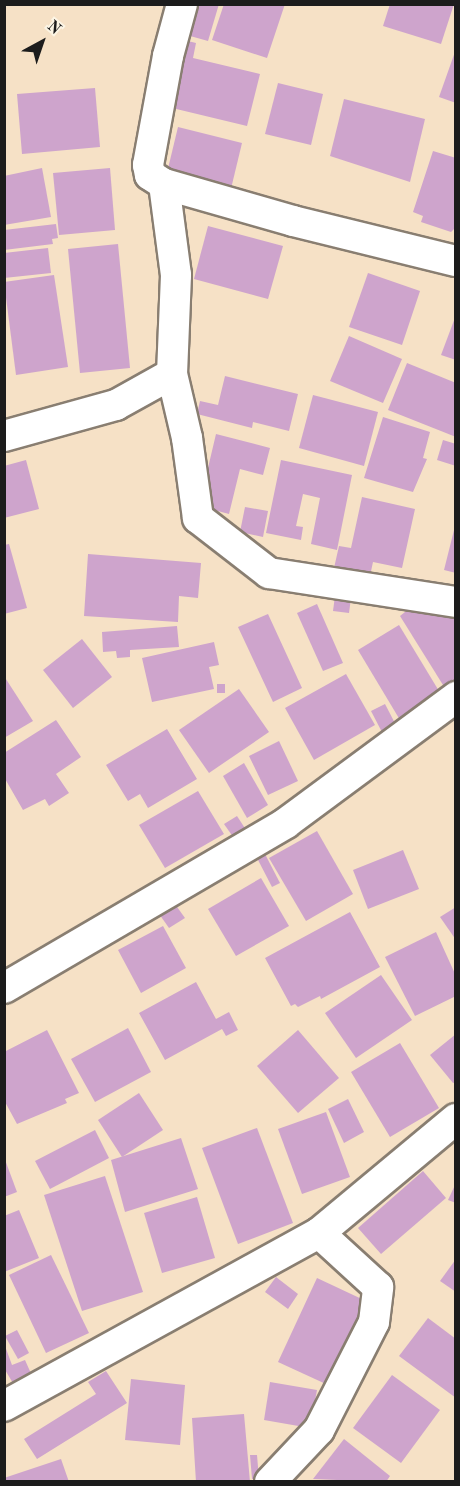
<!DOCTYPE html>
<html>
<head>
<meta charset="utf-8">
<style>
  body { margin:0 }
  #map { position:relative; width:460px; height:1486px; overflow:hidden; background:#f6e1c6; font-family:"Old Standard TT",serif }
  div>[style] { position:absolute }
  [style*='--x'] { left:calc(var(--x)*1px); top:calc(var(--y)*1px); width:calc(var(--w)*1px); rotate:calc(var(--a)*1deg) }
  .building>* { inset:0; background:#cea4cc }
  .roads { filter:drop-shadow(2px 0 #897e71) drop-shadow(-2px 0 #897e71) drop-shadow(0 2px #897e71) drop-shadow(0 -2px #897e71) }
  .minor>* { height:30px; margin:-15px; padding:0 15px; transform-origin:15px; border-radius:15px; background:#fff }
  span { translate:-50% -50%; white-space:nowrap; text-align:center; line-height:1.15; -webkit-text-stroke:4.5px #fcf5e5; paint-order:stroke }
  .frame { position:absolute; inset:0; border:6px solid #1c1c1c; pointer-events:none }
  .north { position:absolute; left:12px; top:12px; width:60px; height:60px; -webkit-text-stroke:4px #fcf5e5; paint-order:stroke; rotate:40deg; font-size:16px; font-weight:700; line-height:24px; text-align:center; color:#1c1c1c }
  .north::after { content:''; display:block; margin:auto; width:21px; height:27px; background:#1c1c1c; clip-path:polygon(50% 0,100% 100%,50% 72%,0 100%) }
</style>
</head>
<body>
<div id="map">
  <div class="building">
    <i style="clip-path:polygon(191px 4px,219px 4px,208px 41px,183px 34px)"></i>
    <i style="clip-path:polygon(224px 4px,285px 4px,267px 58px,212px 40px)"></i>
    <i style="clip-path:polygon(390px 4px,454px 4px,441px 44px,383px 26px)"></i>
    <i style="clip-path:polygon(184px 40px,196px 43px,193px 58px,260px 74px,247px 126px,168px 107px)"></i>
    <i style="clip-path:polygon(456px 49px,456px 103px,439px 97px)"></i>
    <i style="clip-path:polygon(278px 83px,323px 94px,311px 145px,265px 134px)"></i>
    <i style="clip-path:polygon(95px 88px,100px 147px,22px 154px,17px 94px)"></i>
    <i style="clip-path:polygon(344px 99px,425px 119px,410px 182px,330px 156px)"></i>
    <i style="clip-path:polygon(178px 127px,242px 143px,229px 197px,165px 181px)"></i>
    <i style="clip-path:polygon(433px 151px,456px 158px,456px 227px,451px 232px,421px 222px,423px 216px,413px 212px)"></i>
    <i style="clip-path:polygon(42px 168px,51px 217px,4px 225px,4px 176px)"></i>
    <i style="clip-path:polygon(110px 168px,115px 230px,59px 235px,53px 173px)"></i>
    <i style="clip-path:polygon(56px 224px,58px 238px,52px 239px,53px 244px,4px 250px,4px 230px)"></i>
    <i style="clip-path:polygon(208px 226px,283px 246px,268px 299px,194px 279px)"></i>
    <i style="clip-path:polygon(118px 244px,130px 368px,80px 373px,68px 249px)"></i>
    <i style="clip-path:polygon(48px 248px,51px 273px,4px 278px,4px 253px)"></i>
    <i style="clip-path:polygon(368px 273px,420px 291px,402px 345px,349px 327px)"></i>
    <i style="clip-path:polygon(54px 275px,68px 367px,16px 375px,4px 282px)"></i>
    <i style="clip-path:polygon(456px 315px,456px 360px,441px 355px)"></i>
    <i style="clip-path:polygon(349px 336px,402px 359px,383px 403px,330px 381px)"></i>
    <i style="clip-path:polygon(407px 363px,456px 383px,456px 437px,388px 410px)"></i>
    <i style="clip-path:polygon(225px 376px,298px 394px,289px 431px,253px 422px,252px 428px,197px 414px,200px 401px,218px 405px)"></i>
    <i style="clip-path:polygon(313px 395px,378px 412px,364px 466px,299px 448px)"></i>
    <i style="clip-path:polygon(383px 417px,430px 432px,423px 458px,427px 459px,413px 492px,364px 478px)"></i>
    <i style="clip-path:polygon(216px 434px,270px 448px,263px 475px,240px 469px,229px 514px,199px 506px)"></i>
    <i style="clip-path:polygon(443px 440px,456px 444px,456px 466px,437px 460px)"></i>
    <i style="clip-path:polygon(26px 460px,39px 509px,4px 518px,4px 466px)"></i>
    <i style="clip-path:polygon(281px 460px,352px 475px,337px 550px,311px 544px,320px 498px,303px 494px,296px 526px,303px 527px,301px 540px,266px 533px)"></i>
    <i style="clip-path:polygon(362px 497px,415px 509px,402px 568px,373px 562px,370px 576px,334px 568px,339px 546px,351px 548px)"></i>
    <i style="clip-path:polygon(245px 507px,268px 511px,263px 537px,240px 532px)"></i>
    <i style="clip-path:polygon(456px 522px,456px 573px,444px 570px)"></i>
    <i style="clip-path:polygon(9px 544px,27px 608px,4px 614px,4px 545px)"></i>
    <i style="clip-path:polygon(88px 554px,201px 563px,198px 598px,179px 596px,178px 622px,84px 616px)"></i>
    <i style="clip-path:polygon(335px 596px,351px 598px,349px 613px,333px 611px)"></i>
    <i style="clip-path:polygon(317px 604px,343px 663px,323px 671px,297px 613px)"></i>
    <i style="clip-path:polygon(410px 608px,456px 610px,456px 688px,448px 693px,400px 616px)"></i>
    <i style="clip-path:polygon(268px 614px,302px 688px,273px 702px,238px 627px)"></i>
    <i style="clip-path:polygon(399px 625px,442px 696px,400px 720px,358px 650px)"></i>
    <i style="clip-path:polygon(177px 626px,179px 647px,130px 650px,130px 657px,117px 658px,116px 651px,103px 652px,102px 632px)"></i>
    <i style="clip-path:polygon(82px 639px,112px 677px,73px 708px,43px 670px)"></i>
    <i style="clip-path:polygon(214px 642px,219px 665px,209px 667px,214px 689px,152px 702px,142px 658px)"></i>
    <i style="clip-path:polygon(346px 674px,375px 725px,314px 760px,285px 708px)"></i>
    <i style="clip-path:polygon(4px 676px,33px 721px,4px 738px)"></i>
    <i style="clip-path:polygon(217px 684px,225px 684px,225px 693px,217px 693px)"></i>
    <i style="clip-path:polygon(239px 689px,269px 732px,209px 773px,179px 730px)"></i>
    <i style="clip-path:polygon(385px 704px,398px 729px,384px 736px,371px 711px)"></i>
    <i style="clip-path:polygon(56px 720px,81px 757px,56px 774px,69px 793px,49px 806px,45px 799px,23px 810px,4px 777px,4px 753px)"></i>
    <i style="clip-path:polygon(167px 729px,197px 779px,148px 808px,140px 794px,128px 801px,106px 765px)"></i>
    <i style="clip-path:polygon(279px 741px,298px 781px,268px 795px,249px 756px)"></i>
    <i style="clip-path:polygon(244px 763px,268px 805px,247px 818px,223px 776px)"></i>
    <i style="clip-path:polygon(198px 791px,224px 834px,165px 868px,139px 825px)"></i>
    <i style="clip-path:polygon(237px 816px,250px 836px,238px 844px,224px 824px)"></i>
    <i style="clip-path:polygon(317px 831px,353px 894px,306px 921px,269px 858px)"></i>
    <i style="clip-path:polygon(403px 850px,419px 889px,368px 909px,353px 870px)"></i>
    <i style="clip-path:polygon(265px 854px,280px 883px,272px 887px,257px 858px)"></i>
    <i style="clip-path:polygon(261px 878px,289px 926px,236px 956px,208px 909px)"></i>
    <i style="clip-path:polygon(172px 900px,185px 918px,169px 928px,157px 911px)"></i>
    <i style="clip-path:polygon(456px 907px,456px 940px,440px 917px)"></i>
    <i style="clip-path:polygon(350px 912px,380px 967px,321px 999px,320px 996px,298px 1007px,295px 1004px,291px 1006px,265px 958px)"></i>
    <i style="clip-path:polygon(163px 926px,186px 968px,141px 993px,118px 950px)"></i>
    <i style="clip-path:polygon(436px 932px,456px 976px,456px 996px,415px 1016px,385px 957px)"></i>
    <i style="clip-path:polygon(381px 975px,412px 1020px,356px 1058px,325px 1013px)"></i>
    <i style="clip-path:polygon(196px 982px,216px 1019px,229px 1012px,238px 1030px,226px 1036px,222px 1029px,165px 1060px,139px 1013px)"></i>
    <i style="clip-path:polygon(128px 1028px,151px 1072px,95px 1102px,71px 1059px)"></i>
    <i style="clip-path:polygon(47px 1030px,79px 1093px,65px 1099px,67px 1103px,17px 1124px,4px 1100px,4px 1052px)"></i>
    <i style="clip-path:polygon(298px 1030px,339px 1078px,298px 1113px,257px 1066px)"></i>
    <i style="clip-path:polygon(456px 1034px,456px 1082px,453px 1083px,430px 1055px)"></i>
    <i style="clip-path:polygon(400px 1043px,439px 1108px,390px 1137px,351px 1072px)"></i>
    <i style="clip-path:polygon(139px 1093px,163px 1130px,122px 1157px,98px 1120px)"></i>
    <i style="clip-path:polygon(348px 1099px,364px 1132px,344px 1143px,328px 1109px)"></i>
    <i style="clip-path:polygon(326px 1112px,350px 1177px,302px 1194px,278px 1129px)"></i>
    <i style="clip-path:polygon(257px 1128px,293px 1223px,238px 1244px,202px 1148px)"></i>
    <i style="clip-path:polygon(95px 1130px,109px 1158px,50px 1189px,35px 1161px)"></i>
    <i style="clip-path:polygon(181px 1138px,198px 1189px,125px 1212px,111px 1160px)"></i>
    <i style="clip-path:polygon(4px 1157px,17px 1192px,4px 1197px)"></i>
    <i style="clip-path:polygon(423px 1171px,446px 1198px,381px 1254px,358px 1228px)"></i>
    <i style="clip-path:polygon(105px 1176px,143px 1292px,82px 1311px,44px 1195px)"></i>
    <i style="clip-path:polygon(456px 1183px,456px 1203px,448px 1200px)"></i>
    <i style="clip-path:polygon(197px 1197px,215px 1258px,162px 1273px,144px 1213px)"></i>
    <i style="clip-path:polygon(19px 1210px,39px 1258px,4px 1272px,4px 1216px)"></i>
    <i style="clip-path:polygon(51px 1255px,89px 1333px,46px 1353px,9px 1275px)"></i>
    <i style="clip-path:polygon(456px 1259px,456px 1292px,440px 1281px)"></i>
    <i style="clip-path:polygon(276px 1277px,298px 1294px,288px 1309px,265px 1292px)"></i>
    <i style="clip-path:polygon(317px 1278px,366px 1301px,328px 1385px,278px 1362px)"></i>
    <i style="clip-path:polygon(428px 1318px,456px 1339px,456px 1398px,399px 1356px)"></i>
    <i style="clip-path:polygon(17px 1330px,29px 1353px,18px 1359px,5px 1336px)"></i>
    <i style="clip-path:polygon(5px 1346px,12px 1365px,25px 1360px,33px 1378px,14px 1385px,4px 1368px)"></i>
    <i style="clip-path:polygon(106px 1371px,127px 1403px,37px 1459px,24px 1439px,96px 1394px,88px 1382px)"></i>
    <i style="clip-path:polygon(392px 1375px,440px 1410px,401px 1463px,353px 1428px)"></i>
    <i style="clip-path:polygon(131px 1379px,185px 1385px,180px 1445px,125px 1440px)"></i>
    <i style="clip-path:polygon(270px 1382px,317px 1390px,310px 1428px,264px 1420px)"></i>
    <i style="clip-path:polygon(244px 1414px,250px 1482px,196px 1482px,192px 1418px)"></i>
    <i style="clip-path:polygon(344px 1439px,390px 1476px,386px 1482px,313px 1479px)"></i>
    <i style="clip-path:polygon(250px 1455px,257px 1455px,259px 1479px,252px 1479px)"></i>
    <i style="clip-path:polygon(61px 1459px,69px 1482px,4px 1482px,4px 1478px)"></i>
  </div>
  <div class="roads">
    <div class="minor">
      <i style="--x:182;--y:4;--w:54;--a:105.1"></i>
      <i style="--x:168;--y:56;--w:111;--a:100.4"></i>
      <i style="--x:148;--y:165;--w:10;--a:79"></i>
      <i style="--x:150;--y:175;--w:17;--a:33"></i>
      <i style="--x:164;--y:184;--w:134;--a:16"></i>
      <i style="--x:293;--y:221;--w:168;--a:13.8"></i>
      <i style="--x:164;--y:184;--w:92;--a:82.5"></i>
      <i style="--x:176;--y:275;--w:99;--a:92.3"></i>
      <i style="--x:172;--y:374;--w:66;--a:76.8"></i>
      <i style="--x:187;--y:438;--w:81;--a:82.2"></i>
      <i style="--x:198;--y:518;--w:90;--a:37.8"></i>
      <i style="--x:269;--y:573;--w:189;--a:8.8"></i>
      <i style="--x:4;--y:436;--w:116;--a:-15.5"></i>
      <i style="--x:116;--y:405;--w:64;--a:-29"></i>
      <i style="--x:4;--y:988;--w:327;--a:-30.3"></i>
      <i style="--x:286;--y:823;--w:212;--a:-36.5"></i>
      <i style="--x:4;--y:1406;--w:359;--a:-28.8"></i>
      <i style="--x:319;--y:1233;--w:178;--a:-39.8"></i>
      <i style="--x:270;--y:1482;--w:71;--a:-46.7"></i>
      <i style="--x:319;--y:1430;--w:121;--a:-63"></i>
      <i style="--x:374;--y:1322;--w:35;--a:-83"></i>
      <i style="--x:378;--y:1287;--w:80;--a:-137.5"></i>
    </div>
  </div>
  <div class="frame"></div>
  <div class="north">N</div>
</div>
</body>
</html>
